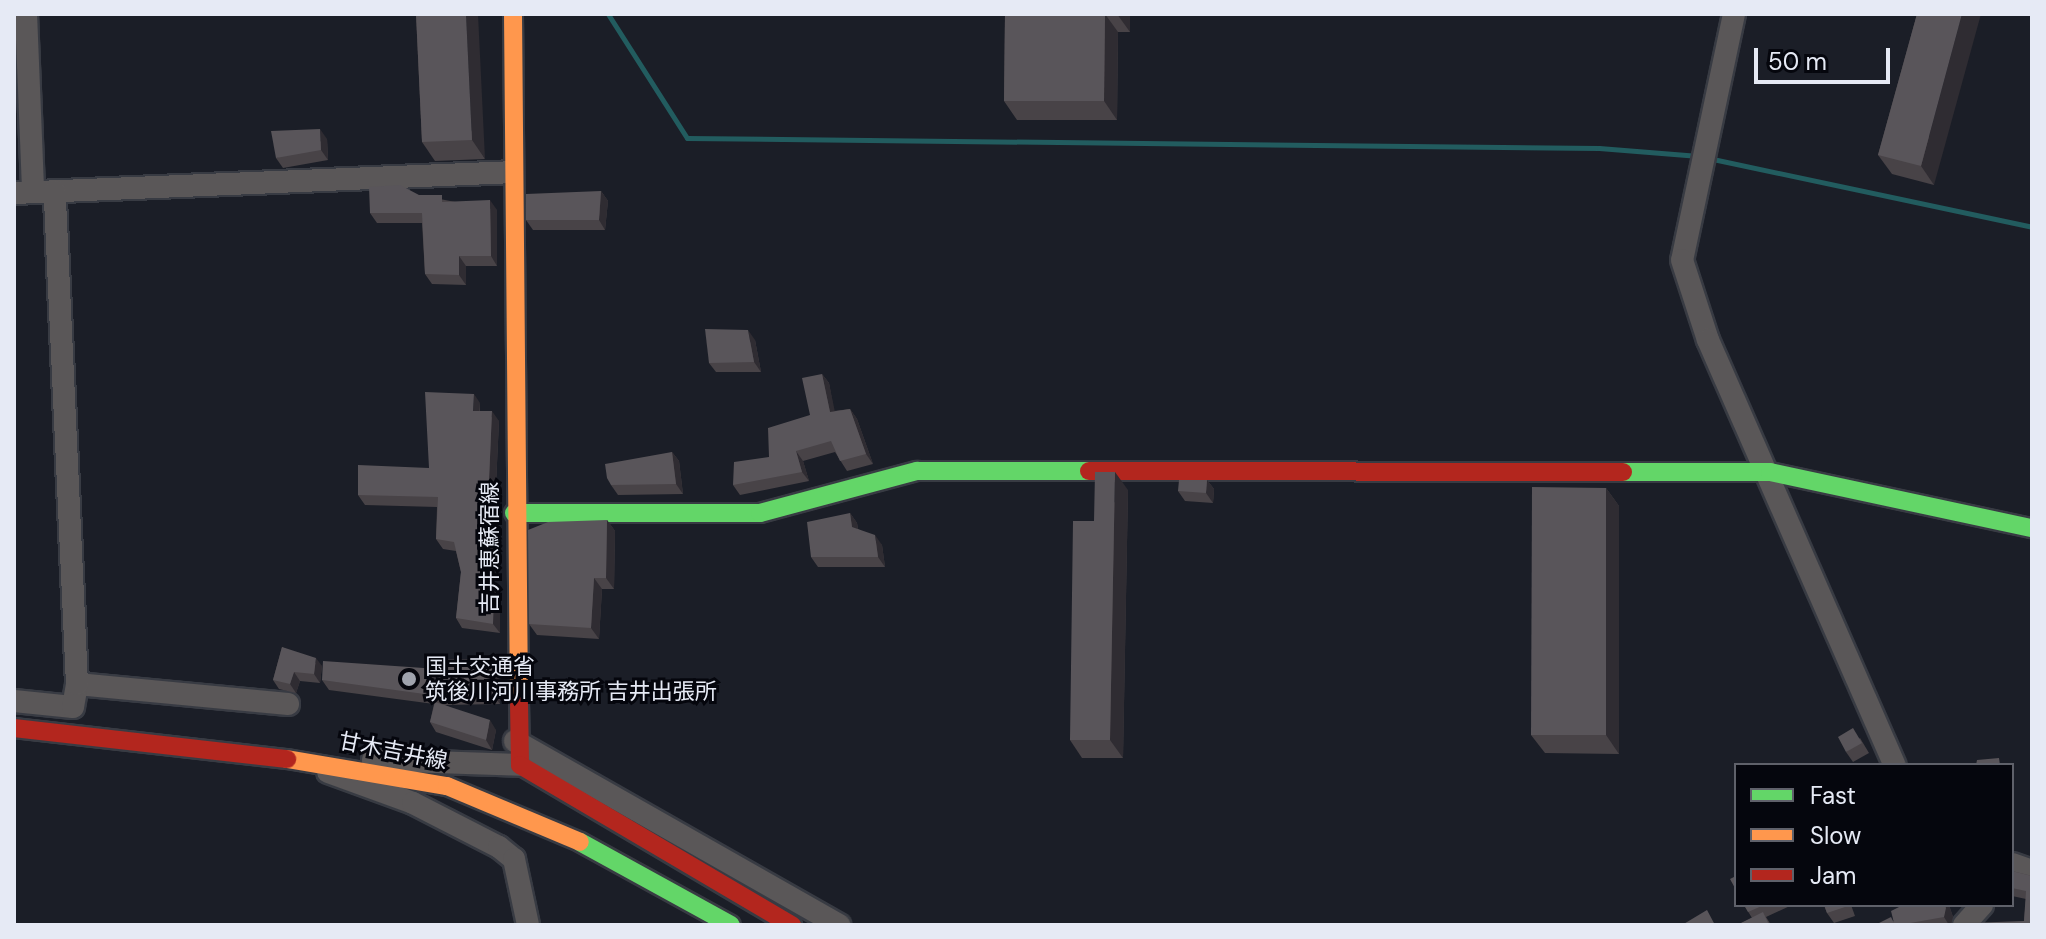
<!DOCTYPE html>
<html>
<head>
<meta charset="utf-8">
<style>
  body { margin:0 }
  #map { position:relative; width:2046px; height:939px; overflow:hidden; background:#1b1e27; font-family:"DM Sans","Noto Sans JP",sans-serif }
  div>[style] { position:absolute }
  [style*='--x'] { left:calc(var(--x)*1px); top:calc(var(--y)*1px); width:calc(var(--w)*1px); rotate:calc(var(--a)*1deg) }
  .stream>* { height:5px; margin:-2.5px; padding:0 2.5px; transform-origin:2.5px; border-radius:2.5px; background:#225c5f }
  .roads { filter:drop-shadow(2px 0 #383b43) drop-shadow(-2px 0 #383b43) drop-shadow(0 2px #383b43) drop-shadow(0 -2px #383b43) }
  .street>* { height:22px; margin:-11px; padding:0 11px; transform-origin:11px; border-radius:11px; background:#5a5758 }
  .fast>* { height:18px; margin:-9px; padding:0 9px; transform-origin:9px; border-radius:9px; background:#63d668 }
  .slow>* { height:18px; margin:-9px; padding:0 9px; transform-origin:9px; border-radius:9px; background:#ff974d }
  .jam>* { height:18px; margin:-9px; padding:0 9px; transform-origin:9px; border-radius:9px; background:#b3261e }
  .wall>* { inset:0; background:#484347 }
  .shaded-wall>* { inset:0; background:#2f2c32 }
  .building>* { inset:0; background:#59555a }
  .dots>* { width:22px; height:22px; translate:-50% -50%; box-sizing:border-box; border:4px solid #05060d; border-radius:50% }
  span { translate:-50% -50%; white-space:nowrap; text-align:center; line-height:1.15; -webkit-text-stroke:6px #05060d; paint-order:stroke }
  .street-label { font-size:22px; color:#e6eaf5 }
  .poi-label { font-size:22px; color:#e6eaf5 }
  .left { translate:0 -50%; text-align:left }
  .frame { position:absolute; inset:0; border:16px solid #e6eaf5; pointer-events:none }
  .legend { position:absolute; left:1734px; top:763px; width:280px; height:144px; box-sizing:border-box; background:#05060d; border:2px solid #5f616a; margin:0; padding:10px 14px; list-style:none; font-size:24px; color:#e6eaf5 }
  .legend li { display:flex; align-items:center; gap:16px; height:40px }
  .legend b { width:40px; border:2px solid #5f616a }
  .scale { position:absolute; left:1754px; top:48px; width:136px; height:36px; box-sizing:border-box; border:4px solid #e6eaf5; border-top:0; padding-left:10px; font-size:24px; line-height:28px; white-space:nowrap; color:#e6eaf5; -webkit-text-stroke:6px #05060d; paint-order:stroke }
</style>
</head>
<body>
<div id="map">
  <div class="stream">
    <i style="--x:608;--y:14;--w:147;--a:57.5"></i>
    <i style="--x:687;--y:138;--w:912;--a:0.63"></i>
    <i style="--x:1599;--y:148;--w:100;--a:4.6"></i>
    <i style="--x:1708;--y:158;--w:331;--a:12"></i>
  </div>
  <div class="roads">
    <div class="street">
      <i style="--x:26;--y:14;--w:178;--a:87.7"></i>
      <i style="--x:1734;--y:14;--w:251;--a:101.9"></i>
      <i style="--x:1682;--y:260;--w:84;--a:72"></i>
      <i style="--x:1708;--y:340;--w:464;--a:66.3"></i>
      <i style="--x:14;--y:193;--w:495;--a:-2.4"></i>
      <i style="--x:77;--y:684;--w:212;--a:5.4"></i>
      <i style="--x:14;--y:701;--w:59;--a:5.8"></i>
      <i style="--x:73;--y:707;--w:23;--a:-80"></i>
      <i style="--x:77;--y:684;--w:493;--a:-92.6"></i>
      <i style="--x:515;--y:741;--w:373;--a:29.6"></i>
      <i style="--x:373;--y:760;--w:147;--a:1.9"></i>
      <i style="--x:328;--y:772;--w:90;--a:20"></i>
      <i style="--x:413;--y:803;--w:97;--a:27.1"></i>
      <i style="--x:499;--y:847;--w:19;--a:39"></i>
      <i style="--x:514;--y:859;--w:67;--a:78"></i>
      <i style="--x:2012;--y:864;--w:21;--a:19"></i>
      <i style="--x:1964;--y:925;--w:27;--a:-48"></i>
    </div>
    <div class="fast">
      <i style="--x:1623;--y:472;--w:147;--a:0"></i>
      <i style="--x:1770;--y:472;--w:268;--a:12.1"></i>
      <i style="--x:514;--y:513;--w:246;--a:0"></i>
      <i style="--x:760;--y:513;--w:163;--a:-15"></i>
      <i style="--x:917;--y:471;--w:172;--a:0"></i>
      <i style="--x:580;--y:842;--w:172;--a:28.8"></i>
    </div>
    <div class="slow">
      <i style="--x:513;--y:14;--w:687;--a:89.5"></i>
      <i style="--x:287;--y:759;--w:162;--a:9.6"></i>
      <i style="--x:447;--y:786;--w:144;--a:22.8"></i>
    </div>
    <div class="jam">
      <i style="--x:1089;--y:471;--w:534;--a:0.11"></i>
      <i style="--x:519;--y:701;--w:64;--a:89.1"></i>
      <i style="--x:520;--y:765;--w:316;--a:30.5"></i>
      <i style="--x:14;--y:728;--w:275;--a:6.5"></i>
    </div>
  </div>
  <div class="wall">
    <i style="clip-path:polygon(416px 14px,485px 159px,435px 161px,422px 142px)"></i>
    <i style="clip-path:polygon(1005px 14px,1130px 14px,1130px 32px,1118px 32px,1117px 120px,1017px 120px,1004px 101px)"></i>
    <i style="clip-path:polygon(1917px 14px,1934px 185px,1892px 174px,1878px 155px)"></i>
    <i style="clip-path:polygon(327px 139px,328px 160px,283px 168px,276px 158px)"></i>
    <i style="clip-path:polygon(601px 191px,608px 201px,605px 230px,533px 230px,526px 220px)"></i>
    <i style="clip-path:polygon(419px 195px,497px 210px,497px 266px,466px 266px,466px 285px,432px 284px,425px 274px,422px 223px,377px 223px,370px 213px)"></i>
    <i style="clip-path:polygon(755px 340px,761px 372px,716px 372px,709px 363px)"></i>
    <i style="clip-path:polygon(822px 374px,829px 383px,834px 411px,850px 409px,857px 419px,873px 464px,847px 471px,835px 452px,803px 461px,809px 481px,740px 495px,733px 485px,769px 457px,810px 415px)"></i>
    <i style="clip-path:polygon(480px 403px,480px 411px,499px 421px,494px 528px,500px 537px,500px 563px,491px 562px,490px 588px,494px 590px,500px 599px,500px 633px,462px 628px,456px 618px,461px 572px,456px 551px,443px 549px,436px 539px,437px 507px,365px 505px,358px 495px,429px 468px)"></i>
    <i style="clip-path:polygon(672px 452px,679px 461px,683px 494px,618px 495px,611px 485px)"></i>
    <i style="clip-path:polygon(1207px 480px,1214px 489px,1213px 503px,1185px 501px,1178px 491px)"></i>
    <i style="clip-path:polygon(1606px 488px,1619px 506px,1619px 754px,1545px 753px,1531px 735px)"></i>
    <i style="clip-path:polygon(1128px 490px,1123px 758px,1082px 758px,1070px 740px,1094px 521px)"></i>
    <i style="clip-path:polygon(850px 513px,857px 523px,858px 529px,882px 545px,885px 567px,818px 567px,811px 557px)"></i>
    <i style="clip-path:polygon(607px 520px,615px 531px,614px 589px,602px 589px,599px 639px,537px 635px,529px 624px)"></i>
    <i style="clip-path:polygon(282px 647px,322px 666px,320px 683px,300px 681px,296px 693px,279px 689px,273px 680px)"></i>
    <i style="clip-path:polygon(438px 669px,499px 669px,500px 704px,445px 705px,496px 730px,492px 750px,436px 732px,430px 722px,434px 704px,329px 690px,322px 680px)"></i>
    <i style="clip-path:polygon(1860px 738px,1869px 753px,1853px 762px,1846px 752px)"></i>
    <i style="clip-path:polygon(2012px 871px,2032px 876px,2032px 925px,2024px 921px,2026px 899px,2012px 896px)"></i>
    <i style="clip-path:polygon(1744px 905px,1792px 905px,1766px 917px,1771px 925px,1737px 925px,1752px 918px)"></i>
    <i style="clip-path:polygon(1824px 905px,1851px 905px,1855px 916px,1834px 923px,1827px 913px)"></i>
    <i style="clip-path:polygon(1903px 905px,1949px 905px,1953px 917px,1951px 925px,1875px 925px,1894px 921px)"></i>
  </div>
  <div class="shaded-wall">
    <i style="clip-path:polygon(466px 14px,478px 14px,485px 159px,472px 140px)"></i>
    <i style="clip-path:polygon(1105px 14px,1118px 32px,1117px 120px,1104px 101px)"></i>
    <i style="clip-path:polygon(1117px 14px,1130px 14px,1130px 32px)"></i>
    <i style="clip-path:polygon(1962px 14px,1981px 14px,1934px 185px,1921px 166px)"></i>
    <i style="clip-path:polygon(320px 129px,327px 139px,328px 160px,321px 150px)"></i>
    <i style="clip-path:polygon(601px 191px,608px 201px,605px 230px,599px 220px)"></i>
    <i style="clip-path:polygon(490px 200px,497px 210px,497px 266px,491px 256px)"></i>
    <i style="clip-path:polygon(459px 256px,466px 266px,466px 285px,459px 275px)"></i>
    <i style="clip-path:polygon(748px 330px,755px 340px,761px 372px,754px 362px)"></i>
    <i style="clip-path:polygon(822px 374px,829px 383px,837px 422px,830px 412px)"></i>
    <i style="clip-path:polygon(474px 394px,480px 403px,479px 420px,473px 411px)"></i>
    <i style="clip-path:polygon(850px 409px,857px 419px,873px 464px,866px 454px)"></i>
    <i style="clip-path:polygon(492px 411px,499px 421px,494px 528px,500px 537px,500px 563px,493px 553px,487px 527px)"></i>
    <i style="clip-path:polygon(796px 451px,803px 461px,809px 481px,802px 472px)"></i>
    <i style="clip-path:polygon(672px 452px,679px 461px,683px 494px,676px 484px)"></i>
    <i style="clip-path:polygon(1115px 472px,1128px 490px,1123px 758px,1110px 740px)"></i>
    <i style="clip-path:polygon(1207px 480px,1214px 489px,1213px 503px,1206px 493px)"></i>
    <i style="clip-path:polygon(1606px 488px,1619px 506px,1619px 754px,1606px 735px)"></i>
    <i style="clip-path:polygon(850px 513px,857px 523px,859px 537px,852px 527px)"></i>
    <i style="clip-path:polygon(607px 520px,615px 531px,614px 589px,606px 578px)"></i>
    <i style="clip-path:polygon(875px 535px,882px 545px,885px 567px,878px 557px)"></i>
    <i style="clip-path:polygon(485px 553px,491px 562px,490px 595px,483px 585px)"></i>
    <i style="clip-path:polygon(594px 578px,602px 589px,599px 639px,591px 628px)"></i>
    <i style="clip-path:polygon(494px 590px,500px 599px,500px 633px,493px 624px)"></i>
    <i style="clip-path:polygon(316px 658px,322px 666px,320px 683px,314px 674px)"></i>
    <i style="clip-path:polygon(492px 659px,499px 669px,500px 704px,493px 694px)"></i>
    <i style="clip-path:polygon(294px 672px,300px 681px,296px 693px,290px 684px)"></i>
    <i style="clip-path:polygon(490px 720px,496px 730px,492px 750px,486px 740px)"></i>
    <i style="clip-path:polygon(1945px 905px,1949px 905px,1953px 917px,1951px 925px,1949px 925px,1944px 917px)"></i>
  </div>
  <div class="building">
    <i style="clip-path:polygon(416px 14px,466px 14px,472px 140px,422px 142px)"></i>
    <i style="clip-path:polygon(1005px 14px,1105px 14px,1104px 101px,1004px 101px)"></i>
    <i style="clip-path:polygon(1917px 14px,1962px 14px,1921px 166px,1878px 155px)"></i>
    <i style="clip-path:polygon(320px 129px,321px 150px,276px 158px,271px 131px)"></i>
    <i style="clip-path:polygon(400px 185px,419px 195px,442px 195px,442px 202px,490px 200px,491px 256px,459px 256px,459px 275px,425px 274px,422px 213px,370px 213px,369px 187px)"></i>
    <i style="clip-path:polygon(601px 191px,599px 220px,526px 220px,526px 194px)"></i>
    <i style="clip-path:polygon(705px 329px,748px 330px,754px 362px,709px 363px)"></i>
    <i style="clip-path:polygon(822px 374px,830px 412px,850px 409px,866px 454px,840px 461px,831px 441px,796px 451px,802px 472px,733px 485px,734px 462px,769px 457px,768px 428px,810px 415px,802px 378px)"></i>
    <i style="clip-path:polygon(425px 392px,474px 394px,473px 411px,492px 411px,487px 527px,493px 527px,493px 553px,485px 553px,483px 585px,494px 590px,493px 624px,456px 618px,461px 572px,454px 542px,436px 539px,438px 497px,358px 495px,358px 465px,429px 468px)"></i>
    <i style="clip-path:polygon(672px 452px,676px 484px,611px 485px,607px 478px,605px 464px)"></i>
    <i style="clip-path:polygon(1095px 472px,1115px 472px,1110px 740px,1070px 740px,1073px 521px,1094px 521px)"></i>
    <i style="clip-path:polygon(1179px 480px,1207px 480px,1206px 493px,1178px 491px)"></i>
    <i style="clip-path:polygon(1532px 487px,1606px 488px,1606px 735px,1531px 735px)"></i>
    <i style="clip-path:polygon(850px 513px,852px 527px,875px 535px,878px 557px,811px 557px,807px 522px)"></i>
    <i style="clip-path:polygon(607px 520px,606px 578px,594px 578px,591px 628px,529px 624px,528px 530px,548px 522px)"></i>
    <i style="clip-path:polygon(282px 647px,316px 658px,314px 674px,294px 672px,290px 684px,273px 680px)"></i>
    <i style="clip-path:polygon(438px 659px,492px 659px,493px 694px,439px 696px,322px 680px,323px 661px,438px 669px)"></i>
    <i style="clip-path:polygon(435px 702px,490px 720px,486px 740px,430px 722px)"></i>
    <i style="clip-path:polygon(1853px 728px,1862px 743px,1846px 752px,1838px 737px)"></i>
    <i style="clip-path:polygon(1999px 758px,2000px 765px,1976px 765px,1977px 760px)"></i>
    <i style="clip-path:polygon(2012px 871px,2032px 876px,2032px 925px,1969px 925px,1969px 923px,2024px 921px,2026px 891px,2012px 888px)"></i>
    <i style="clip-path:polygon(1736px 876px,1736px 890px,1730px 879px)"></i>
    <i style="clip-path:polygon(1744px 905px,1764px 905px,1748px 912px)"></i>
    <i style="clip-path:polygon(1824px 905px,1848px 905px,1848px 906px,1827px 913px)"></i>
    <i style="clip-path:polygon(1903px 905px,1945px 905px,1946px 908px,1944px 917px,1899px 925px,1875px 925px,1891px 917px,1894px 923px,1891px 911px)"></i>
    <i style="clip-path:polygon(1707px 910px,1715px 925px,1682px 925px)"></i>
    <i style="clip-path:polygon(1763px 912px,1769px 925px,1737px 925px)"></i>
  </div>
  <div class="dots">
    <i style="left:409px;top:679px;background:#9fa3ad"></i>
  </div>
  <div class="street-label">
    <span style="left:490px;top:548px;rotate:-90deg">吉井恵蘇宿線</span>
    <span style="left:393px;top:751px;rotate:11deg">甘木吉井線</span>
  </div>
  <div class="poi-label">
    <span class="left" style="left:425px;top:679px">国土交通省<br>筑後川河川事務所 吉井出張所</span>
  </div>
  <div class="frame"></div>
  <ul class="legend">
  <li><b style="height:10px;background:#63d668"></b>Fast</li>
  <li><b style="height:10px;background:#ff974d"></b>Slow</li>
  <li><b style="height:10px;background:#b3261e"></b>Jam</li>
  </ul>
  <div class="scale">50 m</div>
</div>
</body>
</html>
